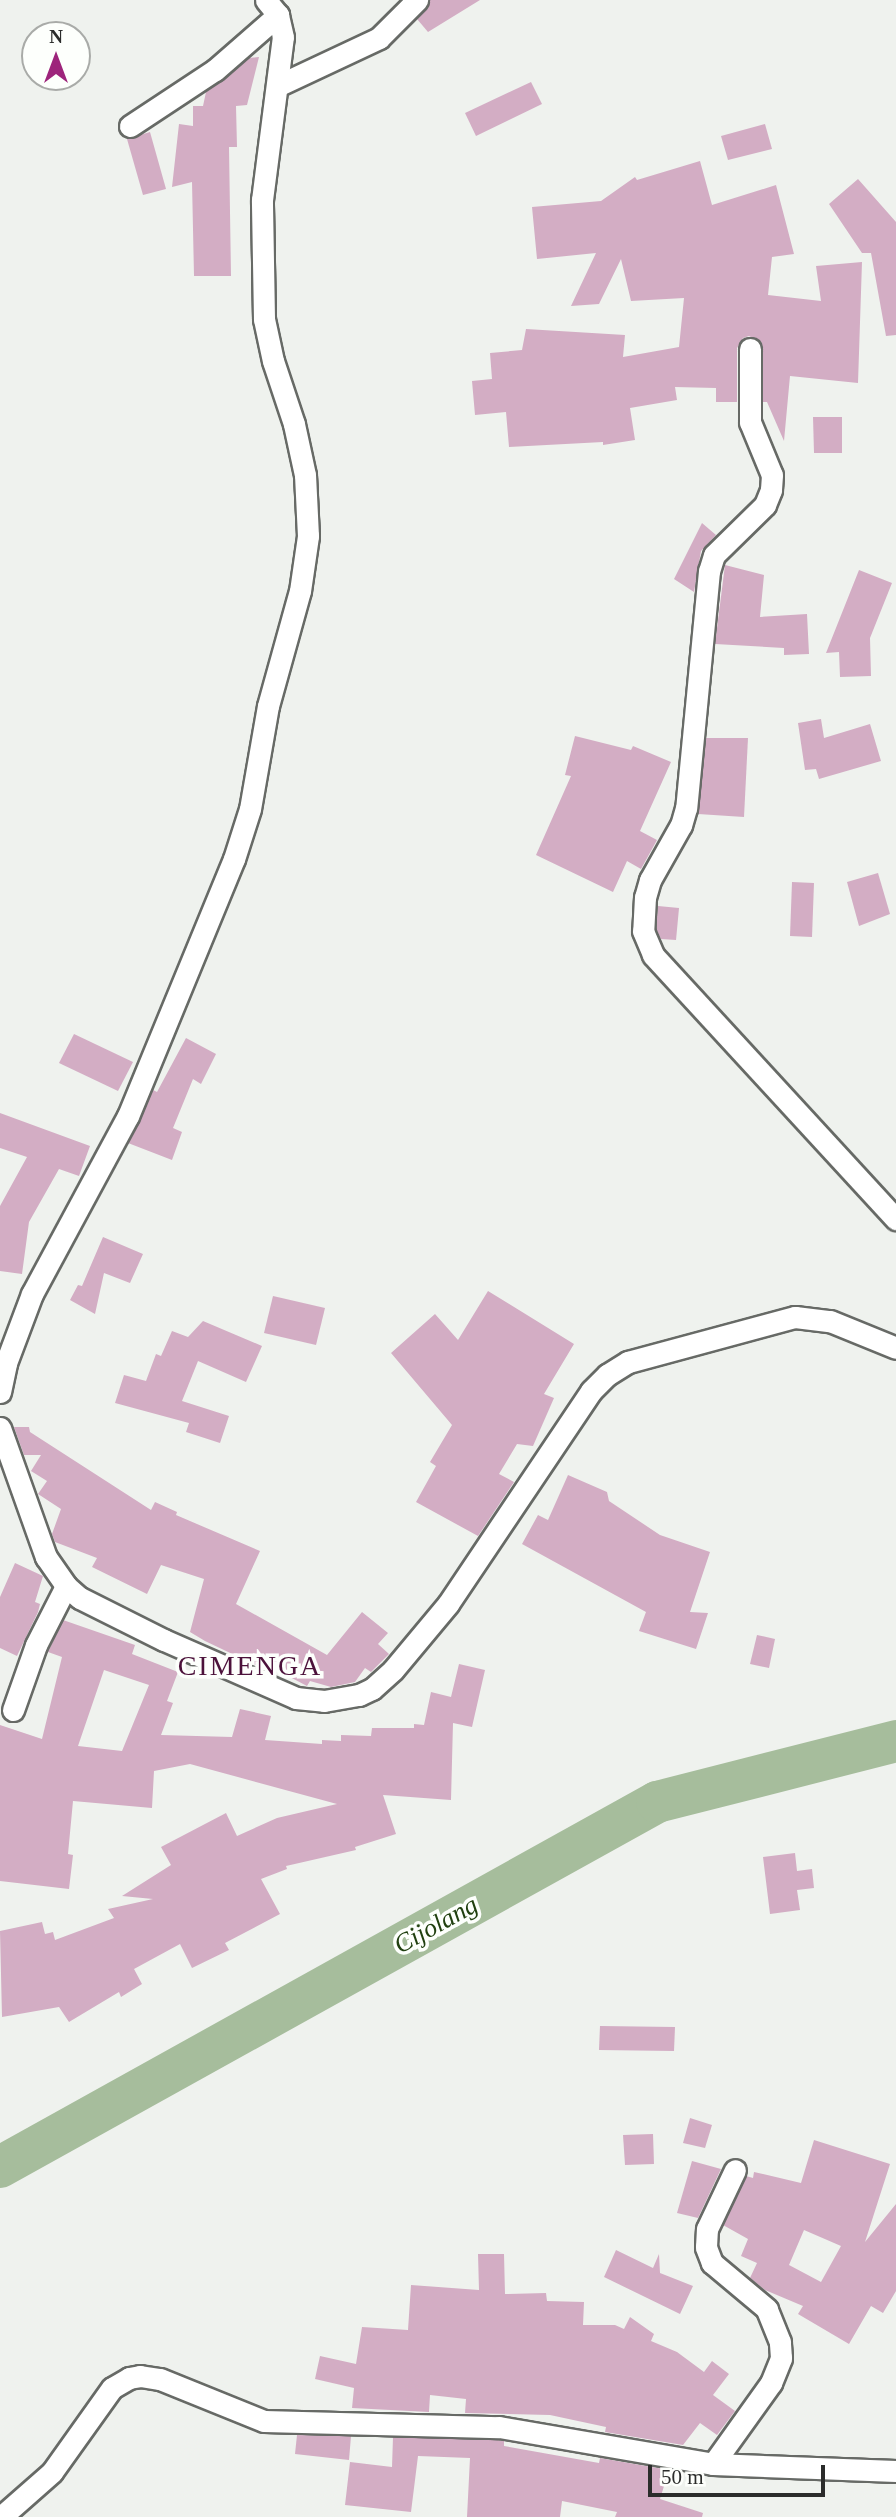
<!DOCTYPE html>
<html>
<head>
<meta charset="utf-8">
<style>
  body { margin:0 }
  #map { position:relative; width:896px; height:2517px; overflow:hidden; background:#eff2ee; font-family:Georgia,serif }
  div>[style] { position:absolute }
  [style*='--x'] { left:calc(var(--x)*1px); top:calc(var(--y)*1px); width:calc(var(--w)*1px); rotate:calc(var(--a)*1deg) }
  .river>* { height:42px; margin:-21px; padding:0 21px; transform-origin:21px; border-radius:21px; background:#a6bd9c }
  .building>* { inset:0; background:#d3adc4 }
  .roads { filter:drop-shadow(2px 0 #676a66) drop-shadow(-2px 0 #676a66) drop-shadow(0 2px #676a66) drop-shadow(0 -2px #676a66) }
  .minor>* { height:21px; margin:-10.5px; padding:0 10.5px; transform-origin:10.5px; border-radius:10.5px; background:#fff }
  span { translate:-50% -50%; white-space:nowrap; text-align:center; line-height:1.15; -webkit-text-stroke:7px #fdfffc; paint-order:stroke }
  .water-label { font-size:26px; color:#214010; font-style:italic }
  .quarter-label { font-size:28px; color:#4c123b; letter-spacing:2px }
  .north { position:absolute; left:21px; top:21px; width:70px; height:70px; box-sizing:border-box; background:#fdfffc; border:2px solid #a9aba8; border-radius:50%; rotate:0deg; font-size:19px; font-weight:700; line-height:28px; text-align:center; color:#2b2c2b }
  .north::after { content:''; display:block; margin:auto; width:24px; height:32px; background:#9d247b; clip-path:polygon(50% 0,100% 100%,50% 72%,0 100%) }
  .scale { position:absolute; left:648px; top:2465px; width:177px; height:32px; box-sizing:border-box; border:4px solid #2b2c2b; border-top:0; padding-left:9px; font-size:21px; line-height:24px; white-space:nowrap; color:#2b2c2b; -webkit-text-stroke:5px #fdfffc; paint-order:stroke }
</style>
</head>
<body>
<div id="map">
  <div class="river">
    <i style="--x:0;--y:2167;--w:752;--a:-29.05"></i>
    <i style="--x:657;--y:1802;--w:247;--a:-14.3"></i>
  </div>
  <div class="building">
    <i style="clip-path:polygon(430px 0,480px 0,428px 32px,417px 19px)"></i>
    <i style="clip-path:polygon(259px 57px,247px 105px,236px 106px,237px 147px,229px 147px,231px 276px,194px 276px,192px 182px,172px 187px,179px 124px,193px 126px,193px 106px,203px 106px,206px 92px,249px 58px)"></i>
    <i style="clip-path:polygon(531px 82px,542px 104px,476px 136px,465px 113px)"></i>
    <i style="clip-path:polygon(765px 124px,772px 149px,728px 160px,721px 136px)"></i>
    <i style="clip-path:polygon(150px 132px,166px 189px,143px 195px,127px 139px)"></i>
    <i style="clip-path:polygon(700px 161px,712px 205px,776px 185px,794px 254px,772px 257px,768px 295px,821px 301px,816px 266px,862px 262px,858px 383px,790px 376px,784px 441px,767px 402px,763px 402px,762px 343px,749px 336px,743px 338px,737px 348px,737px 402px,716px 402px,716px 388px,675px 387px,677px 400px,630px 408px,635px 440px,603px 445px,603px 442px,509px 447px,506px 412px,475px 415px,472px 381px,492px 379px,490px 353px,522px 350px,526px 329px,625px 335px,623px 357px,679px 347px,684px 298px,631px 301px,621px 259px,599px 304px,571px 306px,596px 253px,537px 259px,532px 207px,601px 201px,635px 177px,637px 180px)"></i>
    <i style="clip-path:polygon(858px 179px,896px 222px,896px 335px,886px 336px,871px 253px,862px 253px,829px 204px)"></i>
    <i style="clip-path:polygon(813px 417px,842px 417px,842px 453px,814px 453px)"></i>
    <i style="clip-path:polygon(702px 523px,716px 535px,701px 551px,694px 592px,674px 579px)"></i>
    <i style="clip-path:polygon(725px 565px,764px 575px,760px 617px,807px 614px,809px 654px,784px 655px,784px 648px,715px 644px)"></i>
    <i style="clip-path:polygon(859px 570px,892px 583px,870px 638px,871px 676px,840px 677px,839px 652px,826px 653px)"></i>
    <i style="clip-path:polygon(821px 719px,824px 738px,870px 724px,881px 761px,819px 779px,816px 769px,805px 770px,798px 723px)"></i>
    <i style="clip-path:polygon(575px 736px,631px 750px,633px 746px,671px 762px,640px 831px,657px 840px,641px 869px,627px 861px,613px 892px,536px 855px,571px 776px,565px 775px)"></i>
    <i style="clip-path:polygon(706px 738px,748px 738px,744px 817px,698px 814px)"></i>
    <i style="clip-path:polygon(878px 873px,890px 914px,859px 926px,847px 882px)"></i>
    <i style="clip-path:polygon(792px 882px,814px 883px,812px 937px,790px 936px)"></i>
    <i style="clip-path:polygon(658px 906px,679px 908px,676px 940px,661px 939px,656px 929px)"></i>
    <i style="clip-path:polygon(74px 1034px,133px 1062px,118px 1091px,59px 1063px)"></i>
    <i style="clip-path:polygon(186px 1038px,216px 1054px,201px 1084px,193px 1079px,173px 1128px,182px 1132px,172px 1160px,128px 1143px,153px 1090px,157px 1092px)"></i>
    <i style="clip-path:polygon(0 1113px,90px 1146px,79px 1176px,59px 1169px,29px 1222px,22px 1274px,0 1271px,0 1206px,27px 1157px,0 1148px)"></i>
    <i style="clip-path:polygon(103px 1237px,143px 1254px,130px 1283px,104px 1273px,95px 1314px,70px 1300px,78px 1285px,82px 1286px)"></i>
    <i style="clip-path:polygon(488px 1291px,574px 1344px,544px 1394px,554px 1398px,533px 1446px,517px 1444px,499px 1474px,514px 1482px,478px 1536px,416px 1502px,436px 1466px,430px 1462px,452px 1425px,391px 1353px,435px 1314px,458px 1340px)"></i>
    <i style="clip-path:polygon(273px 1296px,325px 1308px,316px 1345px,264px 1333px)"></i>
    <i style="clip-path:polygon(203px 1321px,262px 1346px,246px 1382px,198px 1361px,182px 1401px,229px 1416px,220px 1443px,186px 1432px,189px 1423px,115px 1403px,124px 1375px,146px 1381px,156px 1354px,161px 1356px,172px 1331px,188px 1337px)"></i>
    <i style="clip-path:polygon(14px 1427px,29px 1427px,30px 1432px,151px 1510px,155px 1502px,177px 1512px,176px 1515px,260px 1551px,236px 1604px,327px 1655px,362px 1612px,388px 1633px,378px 1644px,389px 1654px,371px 1672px,365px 1668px,355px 1682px,331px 1687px,310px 1681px,307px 1686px,271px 1667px,268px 1671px,205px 1641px,190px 1632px,204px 1579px,161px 1565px,147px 1594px,92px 1567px,97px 1558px,55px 1542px,52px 1534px,61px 1509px,38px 1494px,47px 1481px,31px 1471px,41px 1455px,24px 1455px)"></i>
    <i style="clip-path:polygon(568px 1475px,607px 1492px,609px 1501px,660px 1535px,710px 1552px,690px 1612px,708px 1613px,696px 1649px,639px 1631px,646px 1612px,522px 1544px,538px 1515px,548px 1520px)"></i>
    <i style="clip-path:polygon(15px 1563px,43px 1576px,35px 1602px,40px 1604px,38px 1612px,17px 1656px,0 1648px,0 1597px)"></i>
    <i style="clip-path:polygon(evenodd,63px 1620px,135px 1645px,132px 1654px,178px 1672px,167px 1701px,173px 1703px,161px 1735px,232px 1737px,240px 1709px,271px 1716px,265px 1740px,322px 1744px,322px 1740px,341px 1741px,341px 1735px,371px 1736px,372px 1728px,414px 1728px,414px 1724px,424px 1725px,431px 1692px,451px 1697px,459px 1664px,485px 1670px,472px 1727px,453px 1723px,451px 1800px,383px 1795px,396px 1834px,355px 1847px,356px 1850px,286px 1866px,287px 1869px,261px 1879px,280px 1914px,225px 1943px,229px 1950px,192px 1968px,180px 1944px,134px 1969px,142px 1984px,121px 1997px,119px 1992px,69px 2022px,59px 2007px,2px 2017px,0 1931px,42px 1922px,45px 1934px,53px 1932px,55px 1940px,114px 1918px,108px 1909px,153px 1899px,122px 1896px,171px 1865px,161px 1847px,226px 1813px,237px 1836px,277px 1818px,337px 1804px,190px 1764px,154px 1771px,152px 1808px,73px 1801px,68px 1854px,73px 1855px,69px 1889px,0 1881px,0 1725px,42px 1739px,62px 1657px,48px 1652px,63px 1620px,104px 1670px,149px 1685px,122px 1751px,78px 1746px,104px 1670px)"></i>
    <i style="clip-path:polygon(757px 1635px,775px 1639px,769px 1668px,750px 1664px)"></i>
    <i style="clip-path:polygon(795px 1853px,797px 1871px,812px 1869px,814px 1888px,797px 1890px,800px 1910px,770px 1914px,763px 1857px)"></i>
    <i style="clip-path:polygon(600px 2026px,675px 2027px,674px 2051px,599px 2050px)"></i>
    <i style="clip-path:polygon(690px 2118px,712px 2125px,705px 2148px,683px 2143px)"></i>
    <i style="clip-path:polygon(653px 2134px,654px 2164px,625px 2165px,623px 2135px)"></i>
    <i style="clip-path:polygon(evenodd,814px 2140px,890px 2164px,865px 2242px,896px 2204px,896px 2291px,883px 2313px,871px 2306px,849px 2344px,798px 2314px,803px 2306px,765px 2290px,750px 2278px,757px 2263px,741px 2256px,748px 2239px,723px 2225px,746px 2176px,753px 2178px,754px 2172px,801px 2183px,814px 2140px,804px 2230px,841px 2246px,821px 2282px,789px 2265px,804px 2230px)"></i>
    <i style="clip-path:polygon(692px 2161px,721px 2169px,698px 2218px,677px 2213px)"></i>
    <i style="clip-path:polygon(616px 2250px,653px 2268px,659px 2254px,660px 2273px,693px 2286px,680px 2314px,604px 2277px)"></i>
    <i style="clip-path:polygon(478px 2254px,504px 2254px,505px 2294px,546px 2293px,547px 2301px,584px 2302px,583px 2325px,615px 2325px,624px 2329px,630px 2317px,654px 2334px,651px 2341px,677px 2352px,704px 2372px,712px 2361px,729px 2374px,713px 2395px,735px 2411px,717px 2435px,700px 2423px,683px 2445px,605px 2432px,606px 2427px,550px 2415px,465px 2413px,466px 2399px,430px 2395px,429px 2412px,352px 2408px,354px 2388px,315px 2379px,320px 2356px,356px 2364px,362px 2327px,408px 2330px,411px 2285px,479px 2290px)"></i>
    <i style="clip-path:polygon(297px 2435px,351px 2436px,349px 2460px,295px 2454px)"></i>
    <i style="clip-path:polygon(393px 2437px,498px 2440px,504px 2441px,504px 2446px,599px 2463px,600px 2458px,669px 2470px,660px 2499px,703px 2513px,702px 2517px,615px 2517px,617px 2512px,562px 2501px,560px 2517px,467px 2517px,470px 2458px,418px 2456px,411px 2512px,345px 2505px,350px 2462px,392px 2467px)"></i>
  </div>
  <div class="roads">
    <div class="minor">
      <i style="--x:277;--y:86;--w:113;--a:-25.2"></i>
      <i style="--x:379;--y:38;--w:54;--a:-45"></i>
      <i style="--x:130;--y:126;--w:102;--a:-33.4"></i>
      <i style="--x:215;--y:70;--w:84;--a:-41.1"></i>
      <i style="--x:750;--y:349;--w:73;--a:90"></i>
      <i style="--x:750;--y:422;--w:57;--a:67.5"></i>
      <i style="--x:772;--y:475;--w:15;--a:94"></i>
      <i style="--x:771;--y:490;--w:16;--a:112"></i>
      <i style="--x:765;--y:505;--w:71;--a:135.6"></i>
      <i style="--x:714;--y:555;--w:17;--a:107"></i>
      <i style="--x:709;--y:571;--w:238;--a:95.5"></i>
      <i style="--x:686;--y:808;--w:18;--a:106"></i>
      <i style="--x:681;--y:825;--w:63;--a:119.4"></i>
      <i style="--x:650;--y:880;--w:18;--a:106"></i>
      <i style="--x:645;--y:897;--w:34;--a:93"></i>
      <i style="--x:643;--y:931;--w:26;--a:67"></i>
      <i style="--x:653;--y:955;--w:359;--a:47.4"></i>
      <i style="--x:0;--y:1392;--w:30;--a:-78"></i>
      <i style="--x:6;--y:1363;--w:74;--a:-69.4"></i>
      <i style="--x:32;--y:1294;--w:202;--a:-61.7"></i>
      <i style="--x:128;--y:1116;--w:278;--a:-67.6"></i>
      <i style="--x:234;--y:859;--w:52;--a:-72.3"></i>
      <i style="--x:250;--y:809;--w:105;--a:-80.1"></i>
      <i style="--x:268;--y:706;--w:119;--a:-74.5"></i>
      <i style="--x:300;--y:591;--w:56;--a:-81.7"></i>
      <i style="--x:308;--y:536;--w:61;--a:-92.8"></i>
      <i style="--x:305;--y:475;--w:52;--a:-102.2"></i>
      <i style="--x:294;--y:424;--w:66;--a:-108.4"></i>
      <i style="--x:273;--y:361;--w:43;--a:-102.1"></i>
      <i style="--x:264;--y:319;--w:119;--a:-91"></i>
      <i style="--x:262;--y:200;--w:164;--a:-82.7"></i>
      <i style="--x:283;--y:37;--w:23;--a:-103"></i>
      <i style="--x:278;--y:15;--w:19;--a:-129"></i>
      <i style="--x:0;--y:1428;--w:137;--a:70.4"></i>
      <i style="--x:46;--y:1557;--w:35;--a:55"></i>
      <i style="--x:66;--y:1586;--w:18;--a:41"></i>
      <i style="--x:80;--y:1598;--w:94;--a:26.6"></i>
      <i style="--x:164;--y:1640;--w:144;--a:23.7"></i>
      <i style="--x:296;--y:1698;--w:28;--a:6"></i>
      <i style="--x:324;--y:1701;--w:36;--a:-10"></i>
      <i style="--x:359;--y:1695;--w:14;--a:-25"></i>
      <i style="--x:372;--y:1689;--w:28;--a:-42"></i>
      <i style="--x:393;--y:1670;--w:86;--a:-50.2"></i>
      <i style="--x:448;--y:1604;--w:257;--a:-56.1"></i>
      <i style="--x:591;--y:1391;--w:23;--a:-45"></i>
      <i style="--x:607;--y:1375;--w:25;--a:-32"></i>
      <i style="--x:628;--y:1362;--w:173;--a:-15.1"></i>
      <i style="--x:795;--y:1317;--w:35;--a:7"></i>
      <i style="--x:830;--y:1321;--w:71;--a:22.2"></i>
      <i style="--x:13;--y:1710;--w:69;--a:-70.5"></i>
      <i style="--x:36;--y:1645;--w:66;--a:-63"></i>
      <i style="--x:713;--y:2464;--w:100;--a:-54.4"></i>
      <i style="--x:771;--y:2383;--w:27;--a:-68"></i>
      <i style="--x:781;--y:2358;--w:16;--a:-94"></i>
      <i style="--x:780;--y:2342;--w:35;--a:-112"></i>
      <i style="--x:767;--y:2309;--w:72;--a:-140.1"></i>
      <i style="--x:712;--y:2263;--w:17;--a:-111"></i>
      <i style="--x:706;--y:2247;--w:18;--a:-87"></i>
      <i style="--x:707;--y:2229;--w:65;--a:-64.6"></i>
      <i style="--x:1;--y:2517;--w:68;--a:-41.4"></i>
      <i style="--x:52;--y:2472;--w:103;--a:-54.5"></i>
      <i style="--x:112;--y:2388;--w:20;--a:-30"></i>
      <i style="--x:129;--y:2378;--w:11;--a:-10"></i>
      <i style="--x:140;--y:2376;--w:20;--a:9"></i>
      <i style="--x:160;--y:2379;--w:112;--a:22"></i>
      <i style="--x:264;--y:2421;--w:235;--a:1.5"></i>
      <i style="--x:499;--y:2427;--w:217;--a:9.8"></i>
      <i style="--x:713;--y:2464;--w:183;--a:2.2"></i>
    </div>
  </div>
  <div class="water-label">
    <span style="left:436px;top:1925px;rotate:-29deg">Cijolang</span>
  </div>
  <div class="quarter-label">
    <span style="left:250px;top:1666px">CIMENGA</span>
  </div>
  <div class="north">N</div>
  <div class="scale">50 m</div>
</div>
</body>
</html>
